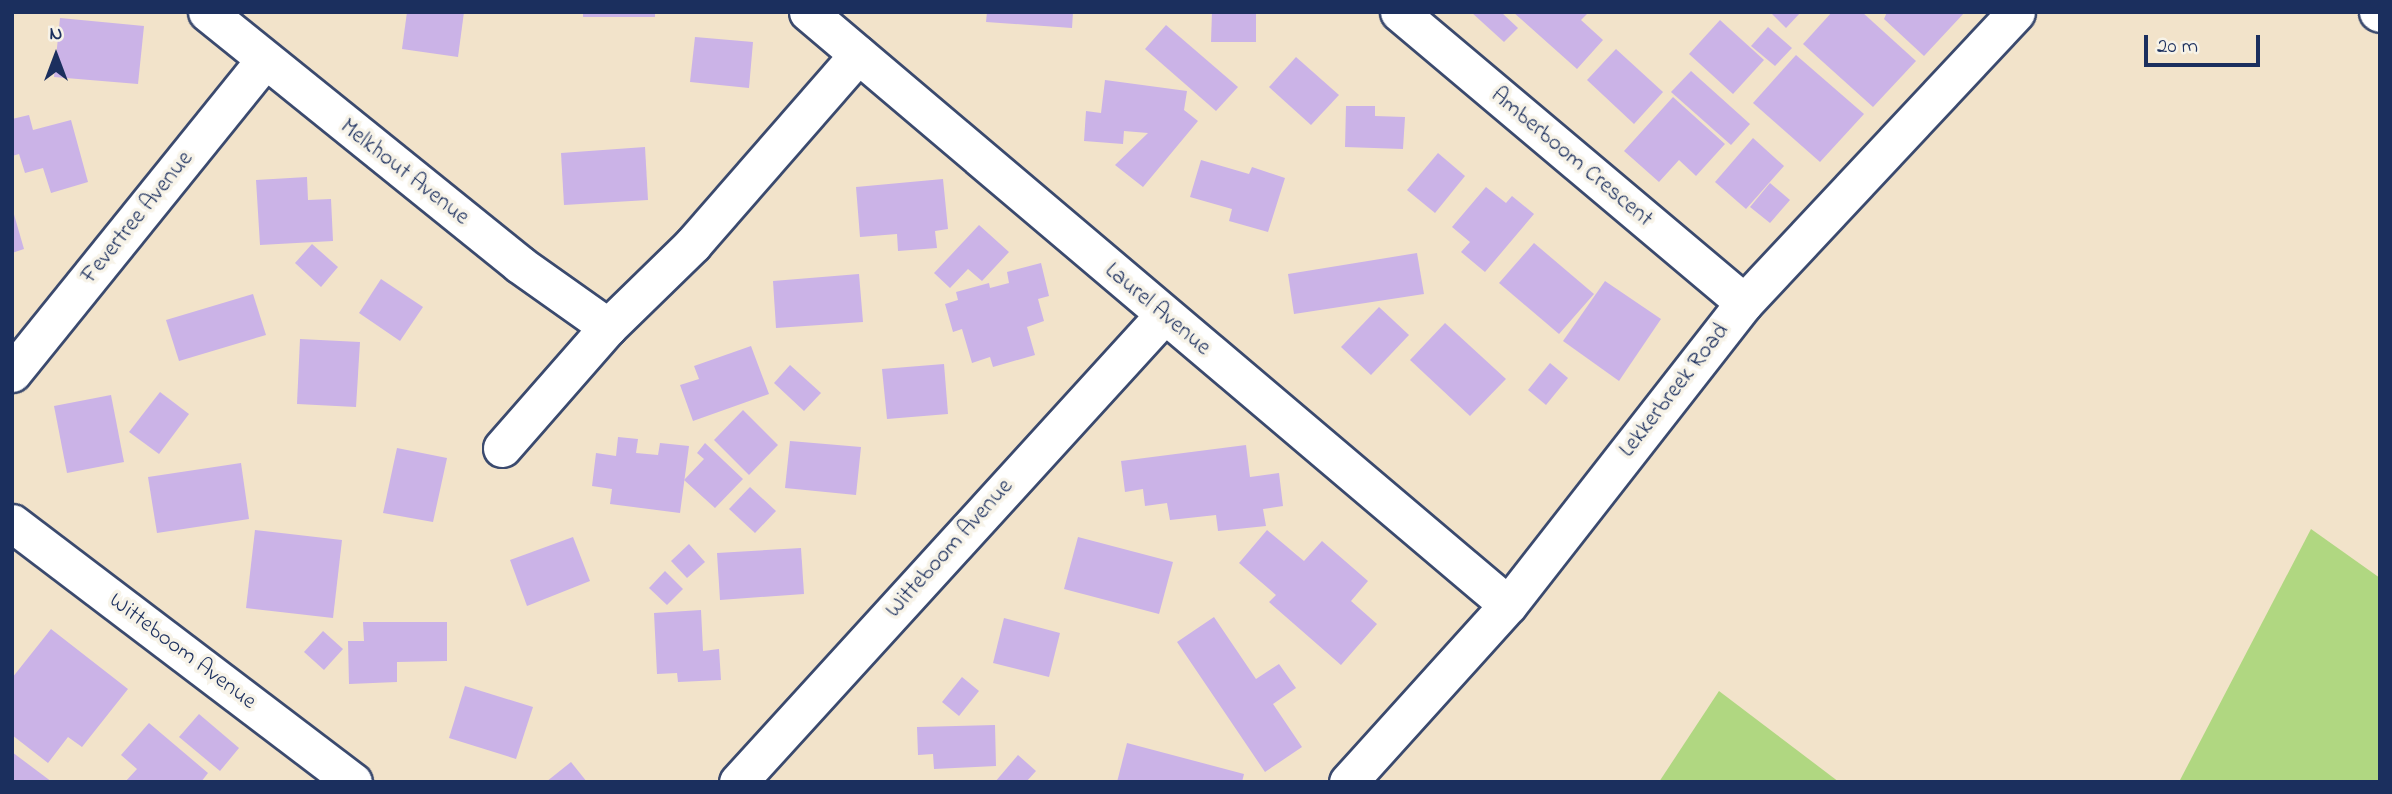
<!DOCTYPE html>
<html>
<head>
<meta charset="utf-8">
<style>
  body { margin:0 }
  #map { position:relative; width:2392px; height:794px; overflow:hidden; background:#f2e3ca; font-family:"Indie Flower",sans-serif }
  div>[style] { position:absolute }
  [style*='--x'] { left:calc(var(--x)*1px); top:calc(var(--y)*1px); width:calc(var(--w)*1px); rotate:calc(var(--a)*1deg) }
  .green>* { inset:0; background:#b0d781 }
  .building>* { inset:0; background:#cbb3e7 }
  .roads { filter:drop-shadow(2px 0 #3b4a6e) drop-shadow(-2px 0 #3b4a6e) drop-shadow(0 2px #3b4a6e) drop-shadow(0 -2px #3b4a6e) }
  .minor>* { height:37px; margin:-18.5px; padding:0 18.5px; transform-origin:18.5px; border-radius:18.5px; background:#fff }
  span { translate:-50% -50%; white-space:nowrap; text-align:center; line-height:1.15; -webkit-text-stroke:7px #f7f3e8; paint-order:stroke }
  .street-label { font-size:23px; color:#1b2f5e }
  .frame { position:absolute; inset:0; border:14px solid #1b2f5e; pointer-events:none }
  .north { position:absolute; left:21px; top:21px; width:70px; height:70px; -webkit-text-stroke:5px #f7f3e8; paint-order:stroke; rotate:0deg; font-size:19px; font-weight:700; line-height:28px; text-align:center; color:#1b2f5e }
  .north::after { content:''; display:block; margin:auto; width:24px; height:32px; background:#1b2f5e; clip-path:polygon(50% 0,100% 100%,50% 72%,0 100%) }
  .scale { position:absolute; left:2144px; top:35px; width:116px; height:32px; box-sizing:border-box; border:4px solid #1b2f5e; border-top:0; padding-left:9px; font-size:21px; line-height:24px; white-space:nowrap; color:#1b2f5e; -webkit-text-stroke:5px #f7f3e8; paint-order:stroke }
</style>
</head>
<body>
<div id="map">
  <div class="green">
    <i style="clip-path:polygon(2311px 529px,2380px 578px,2380px 782px,2179px 782px)"></i>
    <i style="clip-path:polygon(1719px 691px,1839px 782px,1659px 782px)"></i>
  </div>
  <div class="building">
    <i style="clip-path:polygon(407px 12px,464px 12px,458px 57px,402px 49px)"></i>
    <i style="clip-path:polygon(583px 12px,655px 12px,655px 17px,583px 17px)"></i>
    <i style="clip-path:polygon(987px 12px,1073px 12px,1072px 28px,986px 22px)"></i>
    <i style="clip-path:polygon(1212px 12px,1256px 12px,1256px 42px,1211px 42px)"></i>
    <i style="clip-path:polygon(1471px 12px,1501px 12px,1518px 28px,1504px 42px)"></i>
    <i style="clip-path:polygon(1513px 12px,1589px 12px,1581px 20px,1603px 40px,1577px 69px)"></i>
    <i style="clip-path:polygon(1770px 12px,1801px 12px,1786px 28px)"></i>
    <i style="clip-path:polygon(1832px 12px,1862px 12px,1916px 61px,1873px 107px,1803px 44px)"></i>
    <i style="clip-path:polygon(1887px 12px,1965px 12px,1924px 56px,1884px 19px)"></i>
    <i style="clip-path:polygon(60px 18px,144px 26px,138px 84px,54px 77px)"></i>
    <i style="clip-path:polygon(1720px 20px,1764px 60px,1733px 94px,1689px 54px)"></i>
    <i style="clip-path:polygon(1166px 25px,1238px 87px,1216px 111px,1145px 49px)"></i>
    <i style="clip-path:polygon(1768px 27px,1792px 48px,1775px 66px,1751px 46px)"></i>
    <i style="clip-path:polygon(695px 37px,753px 42px,749px 88px,690px 82px)"></i>
    <i style="clip-path:polygon(1616px 49px,1663px 92px,1634px 124px,1587px 80px)"></i>
    <i style="clip-path:polygon(1796px 55px,1864px 114px,1820px 162px,1753px 103px)"></i>
    <i style="clip-path:polygon(1296px 57px,1339px 95px,1311px 125px,1269px 87px)"></i>
    <i style="clip-path:polygon(1691px 71px,1750px 124px,1731px 145px,1671px 92px)"></i>
    <i style="clip-path:polygon(1105px 80px,1187px 91px,1184px 110px,1198px 121px,1143px 187px,1115px 165px,1148px 133px,1124px 131px,1123px 144px,1084px 141px,1086px 111px,1101px 113px)"></i>
    <i style="clip-path:polygon(1673px 97px,1725px 144px,1696px 176px,1679px 160px,1659px 182px,1624px 151px)"></i>
    <i style="clip-path:polygon(1346px 106px,1375px 106px,1375px 116px,1405px 117px,1403px 149px,1345px 147px)"></i>
    <i style="clip-path:polygon(29px 115px,33px 130px,71px 120px,88px 182px,51px 193px,43px 168px,25px 173px,19px 154px,12px 156px,12px 119px)"></i>
    <i style="clip-path:polygon(1753px 138px,1784px 166px,1746px 209px,1715px 182px)"></i>
    <i style="clip-path:polygon(645px 147px,648px 200px,564px 205px,561px 153px)"></i>
    <i style="clip-path:polygon(1438px 153px,1465px 176px,1435px 213px,1407px 190px)"></i>
    <i style="clip-path:polygon(1201px 160px,1249px 174px,1252px 167px,1285px 178px,1268px 232px,1229px 221px,1232px 209px,1190px 197px)"></i>
    <i style="clip-path:polygon(307px 177px,308px 200px,331px 199px,333px 241px,260px 245px,256px 180px)"></i>
    <i style="clip-path:polygon(943px 179px,948px 229px,935px 231px,937px 248px,898px 251px,897px 234px,860px 237px,856px 187px)"></i>
    <i style="clip-path:polygon(1770px 183px,1790px 200px,1770px 223px,1750px 207px)"></i>
    <i style="clip-path:polygon(1486px 187px,1506px 203px,1512px 196px,1534px 214px,1485px 272px,1461px 252px,1470px 242px,1452px 227px)"></i>
    <i style="clip-path:polygon(13px 211px,24px 249px,12px 253px,12px 212px)"></i>
    <i style="clip-path:polygon(979px 225px,1009px 252px,982px 281px,968px 269px,950px 288px,934px 273px)"></i>
    <i style="clip-path:polygon(1534px 243px,1594px 294px,1559px 334px,1499px 283px)"></i>
    <i style="clip-path:polygon(312px 244px,338px 267px,321px 287px,295px 263px)"></i>
    <i style="clip-path:polygon(1417px 253px,1424px 294px,1294px 314px,1288px 274px)"></i>
    <i style="clip-path:polygon(1041px 263px,1049px 296px,1038px 299px,1044px 321px,1027px 327px,1035px 355px,993px 367px,990px 357px,972px 363px,962px 329px,953px 332px,945px 304px,958px 300px,956px 292px,989px 283px,990px 288px,1009px 283px,1007px 272px)"></i>
    <i style="clip-path:polygon(859px 274px,863px 322px,776px 328px,773px 281px)"></i>
    <i style="clip-path:polygon(381px 279px,423px 307px,400px 341px,359px 313px)"></i>
    <i style="clip-path:polygon(1605px 281px,1661px 319px,1619px 381px,1563px 341px)"></i>
    <i style="clip-path:polygon(253px 294px,266px 335px,179px 361px,166px 320px)"></i>
    <i style="clip-path:polygon(1379px 307px,1409px 335px,1371px 375px,1341px 347px)"></i>
    <i style="clip-path:polygon(1445px 323px,1506px 379px,1470px 416px,1410px 360px)"></i>
    <i style="clip-path:polygon(300px 339px,360px 342px,356px 407px,297px 404px)"></i>
    <i style="clip-path:polygon(751px 346px,769px 394px,693px 421px,680px 385px,699px 379px,694px 366px)"></i>
    <i style="clip-path:polygon(1550px 363px,1568px 378px,1546px 405px,1528px 390px)"></i>
    <i style="clip-path:polygon(944px 364px,948px 414px,887px 419px,882px 369px)"></i>
    <i style="clip-path:polygon(790px 365px,821px 393px,804px 411px,774px 383px)"></i>
    <i style="clip-path:polygon(160px 392px,189px 414px,159px 454px,129px 432px)"></i>
    <i style="clip-path:polygon(111px 395px,124px 462px,67px 473px,54px 406px)"></i>
    <i style="clip-path:polygon(743px 410px,778px 445px,749px 475px,714px 440px)"></i>
    <i style="clip-path:polygon(618px 437px,638px 439px,636px 453px,658px 455px,660px 443px,689px 446px,680px 513px,610px 504px,612px 489px,592px 486px,596px 453px,616px 456px)"></i>
    <i style="clip-path:polygon(790px 441px,861px 447px,856px 495px,785px 488px)"></i>
    <i style="clip-path:polygon(705px 443px,743px 479px,715px 508px,684px 480px,704px 459px,697px 453px)"></i>
    <i style="clip-path:polygon(1246px 445px,1250px 477px,1279px 473px,1283px 506px,1263px 509px,1266px 526px,1218px 531px,1216px 515px,1170px 520px,1167px 503px,1145px 506px,1143px 489px,1125px 492px,1121px 461px)"></i>
    <i style="clip-path:polygon(397px 448px,447px 458px,433px 522px,383px 513px)"></i>
    <i style="clip-path:polygon(241px 463px,249px 519px,157px 533px,148px 477px)"></i>
    <i style="clip-path:polygon(750px 487px,776px 511px,755px 533px,729px 509px)"></i>
    <i style="clip-path:polygon(255px 530px,342px 540px,333px 618px,246px 608px)"></i>
    <i style="clip-path:polygon(1267px 530px,1304px 561px,1322px 541px,1368px 581px,1351px 601px,1377px 624px,1341px 665px,1269px 602px,1276px 595px,1239px 563px)"></i>
    <i style="clip-path:polygon(573px 537px,590px 581px,527px 606px,510px 560px)"></i>
    <i style="clip-path:polygon(1078px 537px,1173px 562px,1159px 614px,1064px 589px)"></i>
    <i style="clip-path:polygon(689px 544px,705px 562px,687px 578px,671px 561px)"></i>
    <i style="clip-path:polygon(801px 548px,804px 594px,720px 600px,717px 553px)"></i>
    <i style="clip-path:polygon(665px 571px,683px 589px,667px 605px,649px 588px)"></i>
    <i style="clip-path:polygon(701px 610px,703px 651px,719px 649px,721px 680px,678px 682px,677px 673px,657px 674px,654px 613px)"></i>
    <i style="clip-path:polygon(1214px 617px,1256px 679px,1279px 664px,1296px 688px,1273px 704px,1302px 747px,1265px 772px,1177px 642px)"></i>
    <i style="clip-path:polygon(1004px 618px,1060px 633px,1049px 677px,993px 663px)"></i>
    <i style="clip-path:polygon(363px 622px,447px 622px,447px 661px,397px 662px,397px 682px,349px 684px,348px 641px,364px 641px)"></i>
    <i style="clip-path:polygon(51px 629px,128px 689px,82px 747px,68px 737px,48px 763px,12px 735px,12px 678px)"></i>
    <i style="clip-path:polygon(323px 631px,343px 649px,324px 670px,304px 652px)"></i>
    <i style="clip-path:polygon(962px 677px,979px 691px,959px 716px,942px 702px)"></i>
    <i style="clip-path:polygon(465px 686px,533px 707px,516px 759px,449px 738px)"></i>
    <i style="clip-path:polygon(199px 714px,239px 748px,220px 771px,179px 737px)"></i>
    <i style="clip-path:polygon(149px 723px,208px 773px,201px 782px,125px 782px,137px 769px,121px 755px)"></i>
    <i style="clip-path:polygon(995px 725px,996px 766px,934px 769px,933px 754px,918px 755px,917px 727px)"></i>
    <i style="clip-path:polygon(1127px 743px,1244px 774px,1242px 782px,1117px 782px)"></i>
    <i style="clip-path:polygon(12px 752px,52px 782px,12px 782px)"></i>
    <i style="clip-path:polygon(1018px 755px,1036px 771px,1026px 782px,995px 782px)"></i>
    <i style="clip-path:polygon(571px 762px,587px 782px,546px 782px)"></i>
  </div>
  <div class="roads">
    <div class="minor">
      <i style="--x:207;--y:12;--w:401;--a:38.9"></i>
      <i style="--x:519;--y:264;--w:109;--a:35.3"></i>
      <i style="--x:608;--y:327;--w:119;--a:-44.3"></i>
      <i style="--x:693;--y:244;--w:251;--a:-48.9"></i>
      <i style="--x:808;--y:12;--w:917;--a:40.27"></i>
      <i style="--x:1399;--y:12;--w:451;--a:40.1"></i>
      <i style="--x:2378;--y:12;--w:2;--a:27"></i>
      <i style="--x:12;--y:373;--w:400;--a:-51.1"></i>
      <i style="--x:502;--y:448;--w:161;--a:-48.8"></i>
      <i style="--x:12;--y:523;--w:428;--a:37.2"></i>
      <i style="--x:738;--y:782;--w:631;--a:-47.63"></i>
      <i style="--x:1348;--y:782;--w:239;--a:-47.9"></i>
      <i style="--x:1508;--y:605;--w:383;--a:-52"></i>
      <i style="--x:1744;--y:303;--w:398;--a:-46.9"></i>
    </div>
  </div>
  <div class="street-label">
    <span style="left:1571px;top:158px;rotate:40deg">Amberboom Crescent</span>
    <span style="left:404px;top:173px;rotate:38deg">Melkhout Avenue</span>
    <span style="left:138px;top:218px;rotate:-51deg">Fevertree Avenue</span>
    <span style="left:1157px;top:310px;rotate:40deg">Laurel Avenue</span>
    <span style="left:1675px;top:391px;rotate:-52deg">Lekkerbreek Road</span>
    <span style="left:950px;top:549px;rotate:-48deg">Witteboom Avenue</span>
    <span style="left:182px;top:652px;rotate:37deg">Witteboom Avenue</span>
  </div>
  <div class="frame"></div>
  <div class="north">N</div>
  <div class="scale">20 m</div>
</div>
</body>
</html>
